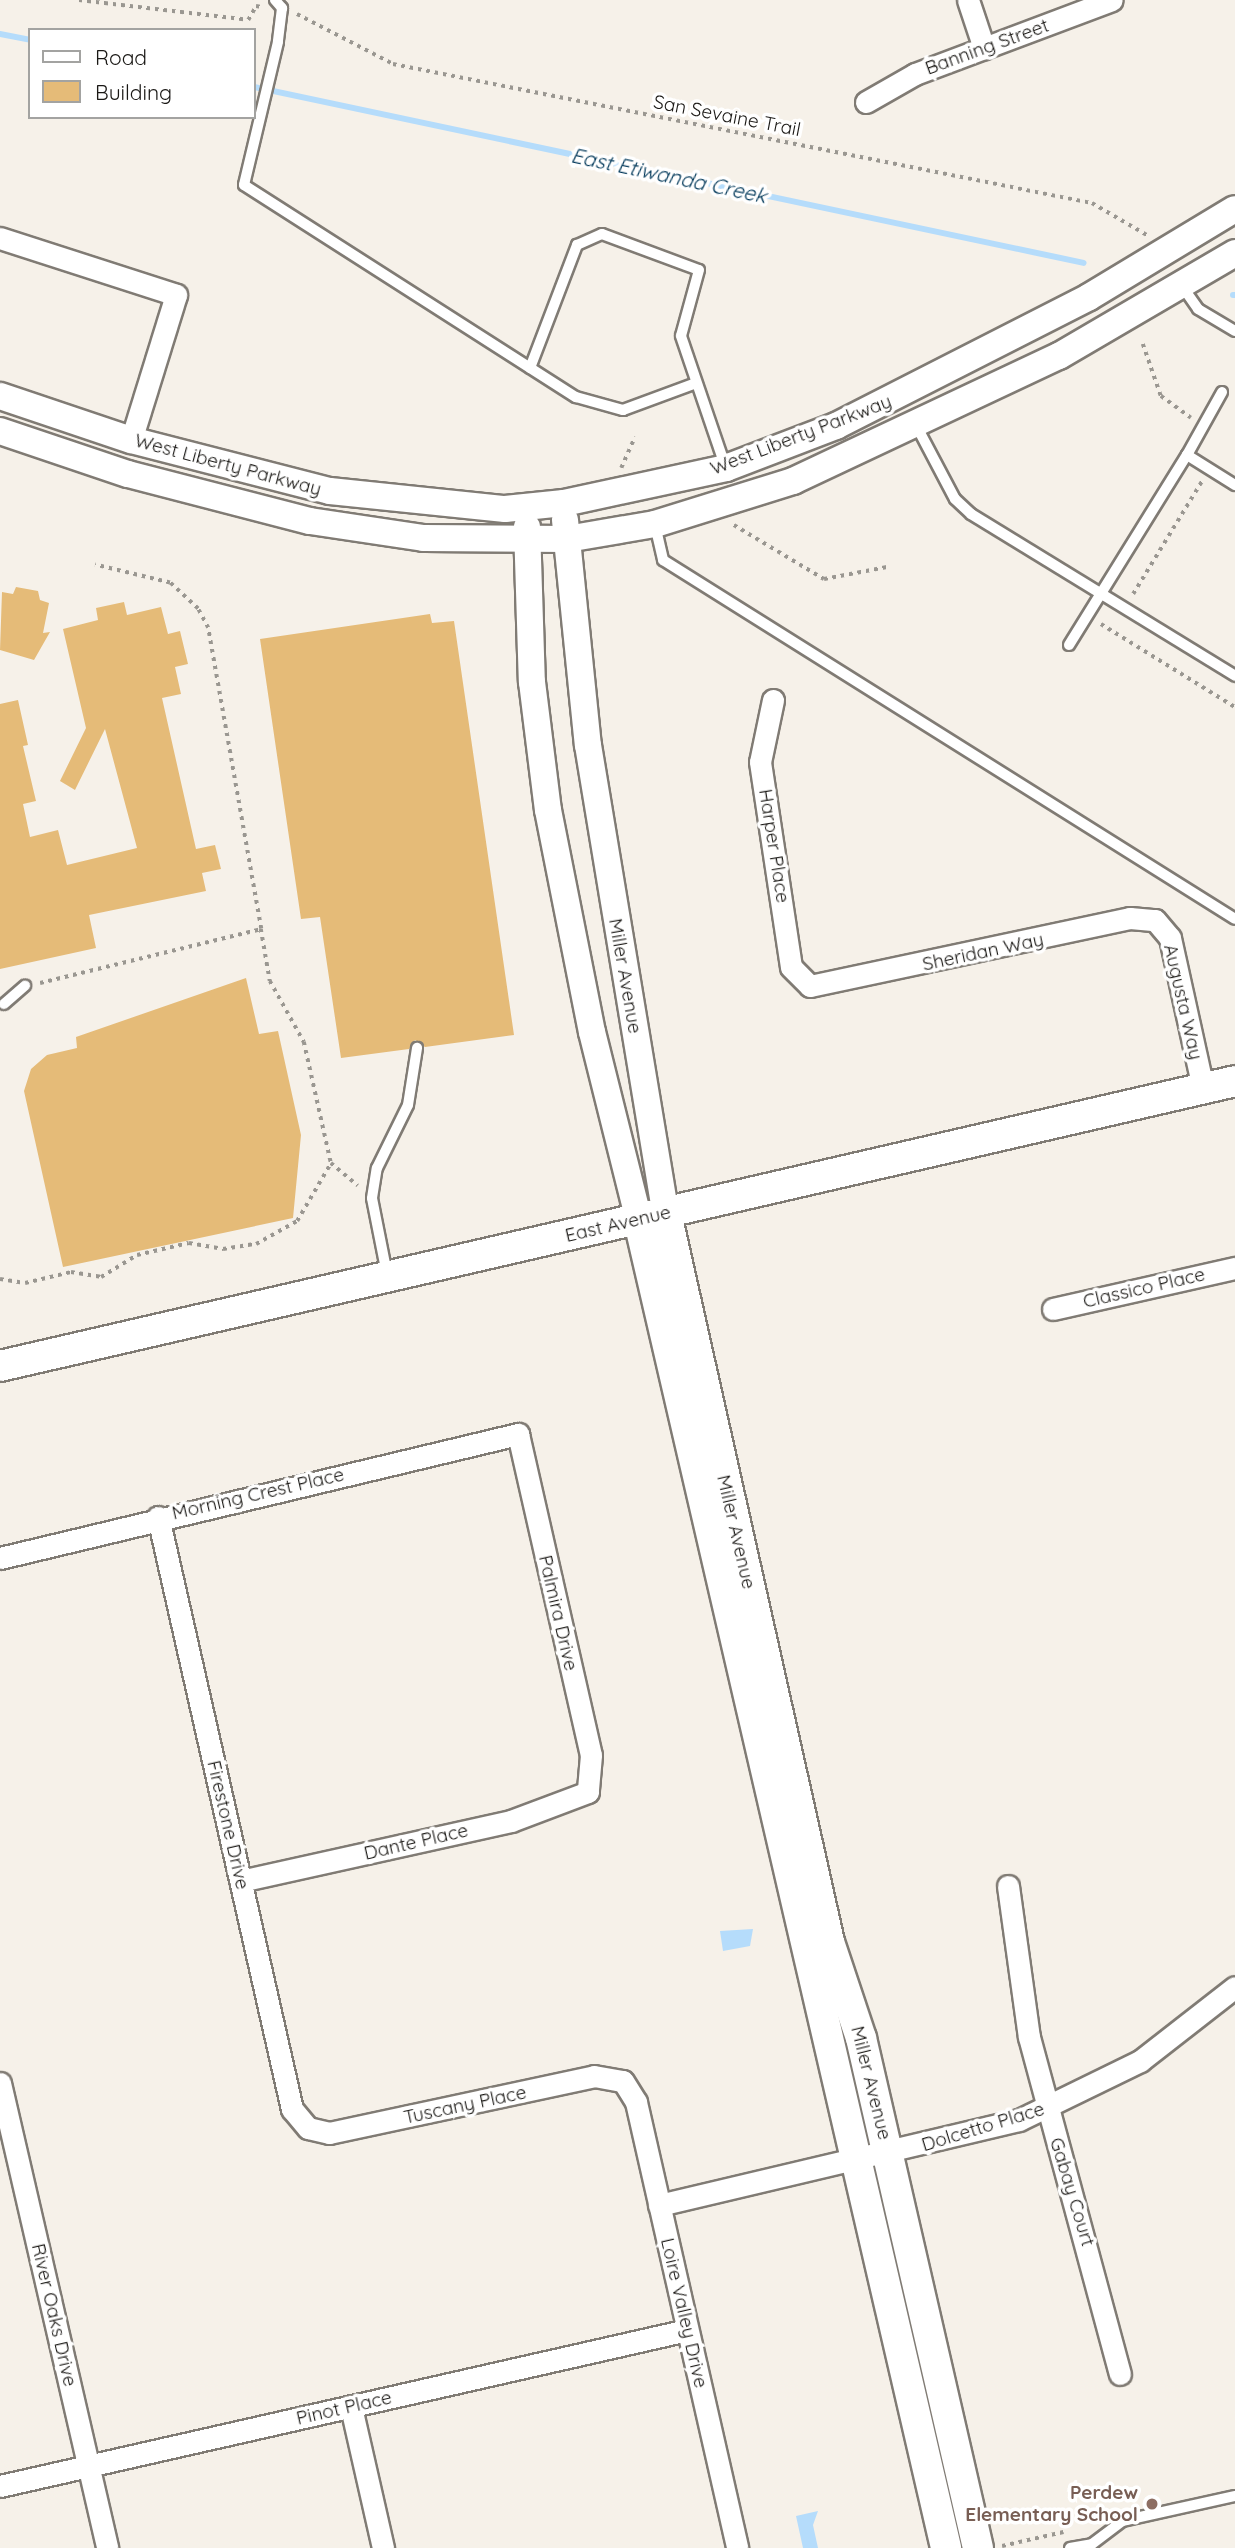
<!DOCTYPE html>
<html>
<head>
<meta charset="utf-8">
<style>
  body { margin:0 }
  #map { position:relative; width:1235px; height:2548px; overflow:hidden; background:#f6f1e9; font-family:Quicksand,sans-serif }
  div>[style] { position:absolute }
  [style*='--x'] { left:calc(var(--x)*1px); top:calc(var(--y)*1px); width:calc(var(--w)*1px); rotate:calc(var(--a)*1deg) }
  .water>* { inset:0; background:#b5dcfb }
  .stream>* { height:6px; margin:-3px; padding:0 3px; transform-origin:3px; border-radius:3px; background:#b5dcfb }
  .building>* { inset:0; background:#e5bb78 }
  .path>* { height:3.5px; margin-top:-1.75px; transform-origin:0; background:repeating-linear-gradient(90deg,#9a9791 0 3.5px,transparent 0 8.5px) }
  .roads { filter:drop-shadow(2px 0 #807b74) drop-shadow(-2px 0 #807b74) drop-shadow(0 2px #807b74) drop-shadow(0 -2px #807b74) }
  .service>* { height:10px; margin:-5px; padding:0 5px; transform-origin:5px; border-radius:5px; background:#fff }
  .minor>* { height:21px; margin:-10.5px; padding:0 10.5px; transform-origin:10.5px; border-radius:10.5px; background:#fff }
  .tertiary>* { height:26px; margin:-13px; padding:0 13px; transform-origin:13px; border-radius:13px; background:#fff }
  .secondary>* { height:30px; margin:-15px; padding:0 15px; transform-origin:15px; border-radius:15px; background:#fff }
  .dots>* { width:19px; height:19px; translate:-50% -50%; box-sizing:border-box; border:4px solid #fff; border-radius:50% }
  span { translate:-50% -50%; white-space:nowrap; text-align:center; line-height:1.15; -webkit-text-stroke:7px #fff; paint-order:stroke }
  .street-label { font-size:19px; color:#1a1815 }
  .education-label { font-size:19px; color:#785e54; font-weight:700 }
  .right { translate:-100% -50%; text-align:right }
  .water-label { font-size:21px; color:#043a5b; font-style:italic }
  .legend { position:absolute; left:28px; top:28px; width:228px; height:91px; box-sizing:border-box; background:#fff; border:2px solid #a3a3a1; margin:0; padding:9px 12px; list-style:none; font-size:21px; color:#1a1815 }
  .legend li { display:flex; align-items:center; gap:14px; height:35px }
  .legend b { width:35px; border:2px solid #a3a3a1 }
</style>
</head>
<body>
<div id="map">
  <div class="water">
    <i style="clip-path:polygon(753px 1929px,750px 1946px,723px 1951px,720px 1931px)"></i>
    <i style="clip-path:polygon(818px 2511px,813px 2525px,818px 2548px,803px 2548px,796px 2516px)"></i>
  </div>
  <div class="stream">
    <i style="--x:0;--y:34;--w:31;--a:11"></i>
    <i style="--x:254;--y:87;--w:848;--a:11.97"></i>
    <i style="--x:1233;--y:295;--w:2;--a:0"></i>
  </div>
  <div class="building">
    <i style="clip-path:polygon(16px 587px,38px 591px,40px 600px,49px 603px,43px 633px,50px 632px,34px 660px,0 650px,2px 592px,13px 594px)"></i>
    <i style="clip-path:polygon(124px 602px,127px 615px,161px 607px,168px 634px,180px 631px,188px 664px,175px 667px,181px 694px,162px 698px,196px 849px,215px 845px,221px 869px,202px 873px,206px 891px,89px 915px,96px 948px,0 969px,0 704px,18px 700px,28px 745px,23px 746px,36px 801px,23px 804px,30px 837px,58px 830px,67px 865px,137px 848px,105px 729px,75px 790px,60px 781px,86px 728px,63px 629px,98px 620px,96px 608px)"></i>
    <i style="clip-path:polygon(430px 614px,432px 623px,454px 621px,514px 1035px,425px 1047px,415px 1040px,409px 1049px,341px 1058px,320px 917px,301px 919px,260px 639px)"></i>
    <i style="clip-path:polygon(246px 978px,259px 1034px,278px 1031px,301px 1135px,293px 1218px,63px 1267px,24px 1091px,31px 1069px,47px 1055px,77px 1048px,76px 1037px)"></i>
  </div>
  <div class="path">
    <i style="--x:79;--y:0;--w:170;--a:6.7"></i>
    <i style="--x:248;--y:20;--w:16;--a:-60"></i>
    <i style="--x:256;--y:6;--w:6;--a:9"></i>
    <i style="--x:297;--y:14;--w:108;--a:27.5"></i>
    <i style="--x:393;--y:64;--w:713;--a:11.25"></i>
    <i style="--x:1092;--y:203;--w:64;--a:30.2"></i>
    <i style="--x:1143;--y:344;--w:55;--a:70.9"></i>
    <i style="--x:1161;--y:396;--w:37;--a:36"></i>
    <i style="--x:621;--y:468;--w:34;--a:-66"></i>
    <i style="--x:734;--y:525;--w:105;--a:31"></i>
    <i style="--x:824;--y:579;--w:64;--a:-10.8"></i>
    <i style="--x:1133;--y:594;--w:132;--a:-58.6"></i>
    <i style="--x:1101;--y:624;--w:158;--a:31.8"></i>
    <i style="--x:261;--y:929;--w:53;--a:80.2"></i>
    <i style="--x:270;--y:981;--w:70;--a:60.9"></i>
    <i style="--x:304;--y:1042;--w:124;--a:77.4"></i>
    <i style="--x:331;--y:1163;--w:35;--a:40"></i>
    <i style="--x:40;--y:983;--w:228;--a:-13.7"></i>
    <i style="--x:261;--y:929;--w:306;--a:-100"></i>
    <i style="--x:208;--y:628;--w:21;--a:-118"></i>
    <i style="--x:198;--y:609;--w:38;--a:-137"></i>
    <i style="--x:170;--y:583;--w:77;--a:-166.5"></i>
    <i style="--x:0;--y:1279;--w:25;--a:9"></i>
    <i style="--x:25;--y:1283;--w:47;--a:-13.4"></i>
    <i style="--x:71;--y:1272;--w:30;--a:9"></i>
    <i style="--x:101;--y:1277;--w:42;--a:-31.4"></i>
    <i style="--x:137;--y:1255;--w:53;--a:-13"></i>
    <i style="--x:189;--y:1243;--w:35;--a:10"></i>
    <i style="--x:223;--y:1249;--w:33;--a:-9"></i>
    <i style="--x:256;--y:1244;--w:47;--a:-29.3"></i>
    <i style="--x:297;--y:1221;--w:67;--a:-59.6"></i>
    <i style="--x:1002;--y:2546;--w:63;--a:-12.9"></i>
  </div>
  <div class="roads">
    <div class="service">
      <i style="--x:275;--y:0;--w:11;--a:49"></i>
      <i style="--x:282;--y:8;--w:34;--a:97"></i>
      <i style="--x:278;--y:42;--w:147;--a:103.4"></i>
      <i style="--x:244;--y:185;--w:394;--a:32.6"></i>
      <i style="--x:576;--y:397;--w:49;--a:15.5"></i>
      <i style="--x:623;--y:410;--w:78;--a:-20.3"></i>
      <i style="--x:1182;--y:286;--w:28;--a:55"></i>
      <i style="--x:1198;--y:309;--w:43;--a:30.7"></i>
      <i style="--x:530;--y:368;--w:132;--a:-69.1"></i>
      <i style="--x:577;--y:245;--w:27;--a:-24"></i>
      <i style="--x:602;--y:234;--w:103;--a:20.4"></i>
      <i style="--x:699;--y:270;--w:68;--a:105.3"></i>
      <i style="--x:681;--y:336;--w:139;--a:71.2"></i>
      <i style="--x:917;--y:427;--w:81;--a:62.2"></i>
      <i style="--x:955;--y:499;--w:22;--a:43"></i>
      <i style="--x:971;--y:514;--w:310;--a:31.5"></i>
      <i style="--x:1187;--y:455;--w:72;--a:-60.9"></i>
      <i style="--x:655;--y:525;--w:36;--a:77"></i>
      <i style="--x:663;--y:560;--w:675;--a:32.11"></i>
      <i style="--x:1069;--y:645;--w:224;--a:-58.2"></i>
      <i style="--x:1187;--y:455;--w:57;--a:32"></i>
      <i style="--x:4;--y:1004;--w:28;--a:-41"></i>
      <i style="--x:387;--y:1274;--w:77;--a:-101.2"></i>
      <i style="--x:372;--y:1198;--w:30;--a:-81"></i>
      <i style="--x:377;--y:1168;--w:70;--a:-63.8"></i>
      <i style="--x:408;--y:1105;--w:58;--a:-81"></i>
      <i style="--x:1070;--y:2548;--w:22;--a:-10"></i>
      <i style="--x:1092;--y:2544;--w:38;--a:-37"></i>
      <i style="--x:1122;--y:2521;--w:116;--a:-12.5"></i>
    </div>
    <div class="minor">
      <i style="--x:968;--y:0;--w:51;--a:71.6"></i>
      <i style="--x:866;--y:102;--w:56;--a:-29.7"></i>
      <i style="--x:915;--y:74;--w:210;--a:-20.6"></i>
      <i style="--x:0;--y:238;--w:185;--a:17.9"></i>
      <i style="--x:176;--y:295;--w:152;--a:107.2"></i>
      <i style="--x:773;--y:700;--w:63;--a:101.8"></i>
      <i style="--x:760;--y:762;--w:207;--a:81.4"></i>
      <i style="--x:791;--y:967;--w:27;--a:45"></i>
      <i style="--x:810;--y:986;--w:327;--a:-12"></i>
      <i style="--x:1130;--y:918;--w:25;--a:5"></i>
      <i style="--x:1155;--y:920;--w:23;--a:50"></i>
      <i style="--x:1170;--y:938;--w:154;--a:77.6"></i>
      <i style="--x:1053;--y:1309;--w:187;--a:-12.7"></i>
      <i style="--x:158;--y:1517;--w:607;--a:77.25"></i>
      <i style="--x:292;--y:2109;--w:25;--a:50"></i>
      <i style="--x:308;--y:2128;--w:22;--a:13"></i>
      <i style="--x:329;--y:2133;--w:271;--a:-12.1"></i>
      <i style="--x:594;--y:2076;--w:29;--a:10"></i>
      <i style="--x:623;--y:2081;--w:25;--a:58"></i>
      <i style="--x:636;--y:2102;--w:457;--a:77.2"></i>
      <i style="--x:0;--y:1558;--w:533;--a:-13.46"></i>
      <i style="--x:518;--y:1434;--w:329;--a:77.2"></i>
      <i style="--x:591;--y:1755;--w:37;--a:95"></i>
      <i style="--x:588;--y:1792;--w:82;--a:159.4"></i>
      <i style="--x:511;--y:1821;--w:277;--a:167.5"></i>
      <i style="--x:1008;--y:1886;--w:152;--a:82.1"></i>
      <i style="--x:1029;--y:2037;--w:349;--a:74.9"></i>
      <i style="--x:0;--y:2083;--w:477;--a:77"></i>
      <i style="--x:659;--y:2205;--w:370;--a:-13.3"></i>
      <i style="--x:1019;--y:2120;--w:135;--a:-26"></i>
      <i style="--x:1140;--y:2061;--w:120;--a:-37.9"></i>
      <i style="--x:351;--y:2407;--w:145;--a:77.2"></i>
      <i style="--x:0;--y:2486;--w:704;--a:-12.79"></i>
    </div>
    <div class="tertiary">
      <i style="--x:0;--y:396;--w:138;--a:18.6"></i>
      <i style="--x:131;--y:440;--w:205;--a:14.4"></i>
      <i style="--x:330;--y:491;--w:176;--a:5.9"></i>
      <i style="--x:505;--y:509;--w:59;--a:-5.8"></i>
      <i style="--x:564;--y:503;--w:166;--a:-12.2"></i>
      <i style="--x:726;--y:468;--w:118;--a:-20.9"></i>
      <i style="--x:836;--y:426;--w:284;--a:-27"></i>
      <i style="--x:1089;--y:297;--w:170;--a:-31.1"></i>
      <i style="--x:0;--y:431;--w:135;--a:18.6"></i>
      <i style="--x:128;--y:474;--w:188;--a:14.5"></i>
      <i style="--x:310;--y:521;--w:115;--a:8.5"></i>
      <i style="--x:424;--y:538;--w:143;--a:0.4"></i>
      <i style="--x:567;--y:539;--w:89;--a:-9.7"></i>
      <i style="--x:655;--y:524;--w:145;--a:-17.3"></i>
      <i style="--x:793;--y:481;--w:294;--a:-25.2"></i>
      <i style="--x:1059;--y:356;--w:204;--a:-30.3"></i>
      <i style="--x:565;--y:520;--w:226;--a:84.2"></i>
      <i style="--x:588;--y:745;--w:475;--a:80.6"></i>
      <i style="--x:527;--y:527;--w:155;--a:88.2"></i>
      <i style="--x:532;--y:682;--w:129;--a:82.9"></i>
      <i style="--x:548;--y:810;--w:226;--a:78.8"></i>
      <i style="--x:592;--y:1032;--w:195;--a:76"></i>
    </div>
    <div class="secondary">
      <i style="--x:666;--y:1214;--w:746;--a:77.38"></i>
      <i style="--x:829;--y:1942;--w:101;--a:71.6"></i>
      <i style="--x:861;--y:2038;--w:523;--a:77.08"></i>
      <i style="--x:639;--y:1221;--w:1362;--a:76.97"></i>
      <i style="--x:0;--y:1366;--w:1267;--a:-12.99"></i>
    </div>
  </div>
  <div class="dots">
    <i style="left:1152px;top:2504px;background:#8d6e63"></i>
  </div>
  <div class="street-label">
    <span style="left:987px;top:47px;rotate:-20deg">Banning Street</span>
    <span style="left:727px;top:116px;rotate:11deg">San Sevaine Trail</span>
    <span style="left:801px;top:435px;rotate:-21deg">West Liberty Parkway</span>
    <span style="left:228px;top:465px;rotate:15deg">West Liberty Parkway</span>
    <span style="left:774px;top:846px;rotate:81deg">Harper Place</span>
    <span style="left:983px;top:952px;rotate:-12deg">Sheridan Way</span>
    <span style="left:625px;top:976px;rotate:80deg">Miller Avenue</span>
    <span style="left:1183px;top:1002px;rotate:77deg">Augusta Way</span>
    <span style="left:618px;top:1224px;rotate:-13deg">East Avenue</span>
    <span style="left:1144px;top:1288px;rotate:-13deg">Classico Place</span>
    <span style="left:258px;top:1494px;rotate:-13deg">Morning Crest Place</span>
    <span style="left:736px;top:1532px;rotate:77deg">Miller Avenue</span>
    <span style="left:558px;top:1613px;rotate:77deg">Palmira Drive</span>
    <span style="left:228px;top:1825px;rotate:77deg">Firestone Drive</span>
    <span style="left:416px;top:1842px;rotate:-13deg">Dante Place</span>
    <span style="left:871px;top:2083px;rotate:76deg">Miller Avenue</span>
    <span style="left:465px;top:2105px;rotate:-12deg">Tuscany Place</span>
    <span style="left:983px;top:2127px;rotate:-17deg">Dolcetto Place</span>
    <span style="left:1072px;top:2192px;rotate:73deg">Gabay Court</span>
    <span style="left:684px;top:2313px;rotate:77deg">Loire Valley Drive</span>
    <span style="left:54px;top:2315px;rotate:77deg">River Oaks Drive</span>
    <span style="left:344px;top:2408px;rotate:-13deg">Pinot Place</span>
  </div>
  <div class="education-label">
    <span class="right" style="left:1138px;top:2504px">Perdew<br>Elementary School</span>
  </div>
  <div class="water-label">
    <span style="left:669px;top:175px;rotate:12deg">East Etiwanda Creek</span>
  </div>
  <ul class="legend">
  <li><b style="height:9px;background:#fff"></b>Road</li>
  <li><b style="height:19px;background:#e5bb78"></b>Building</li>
  </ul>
</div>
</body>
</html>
